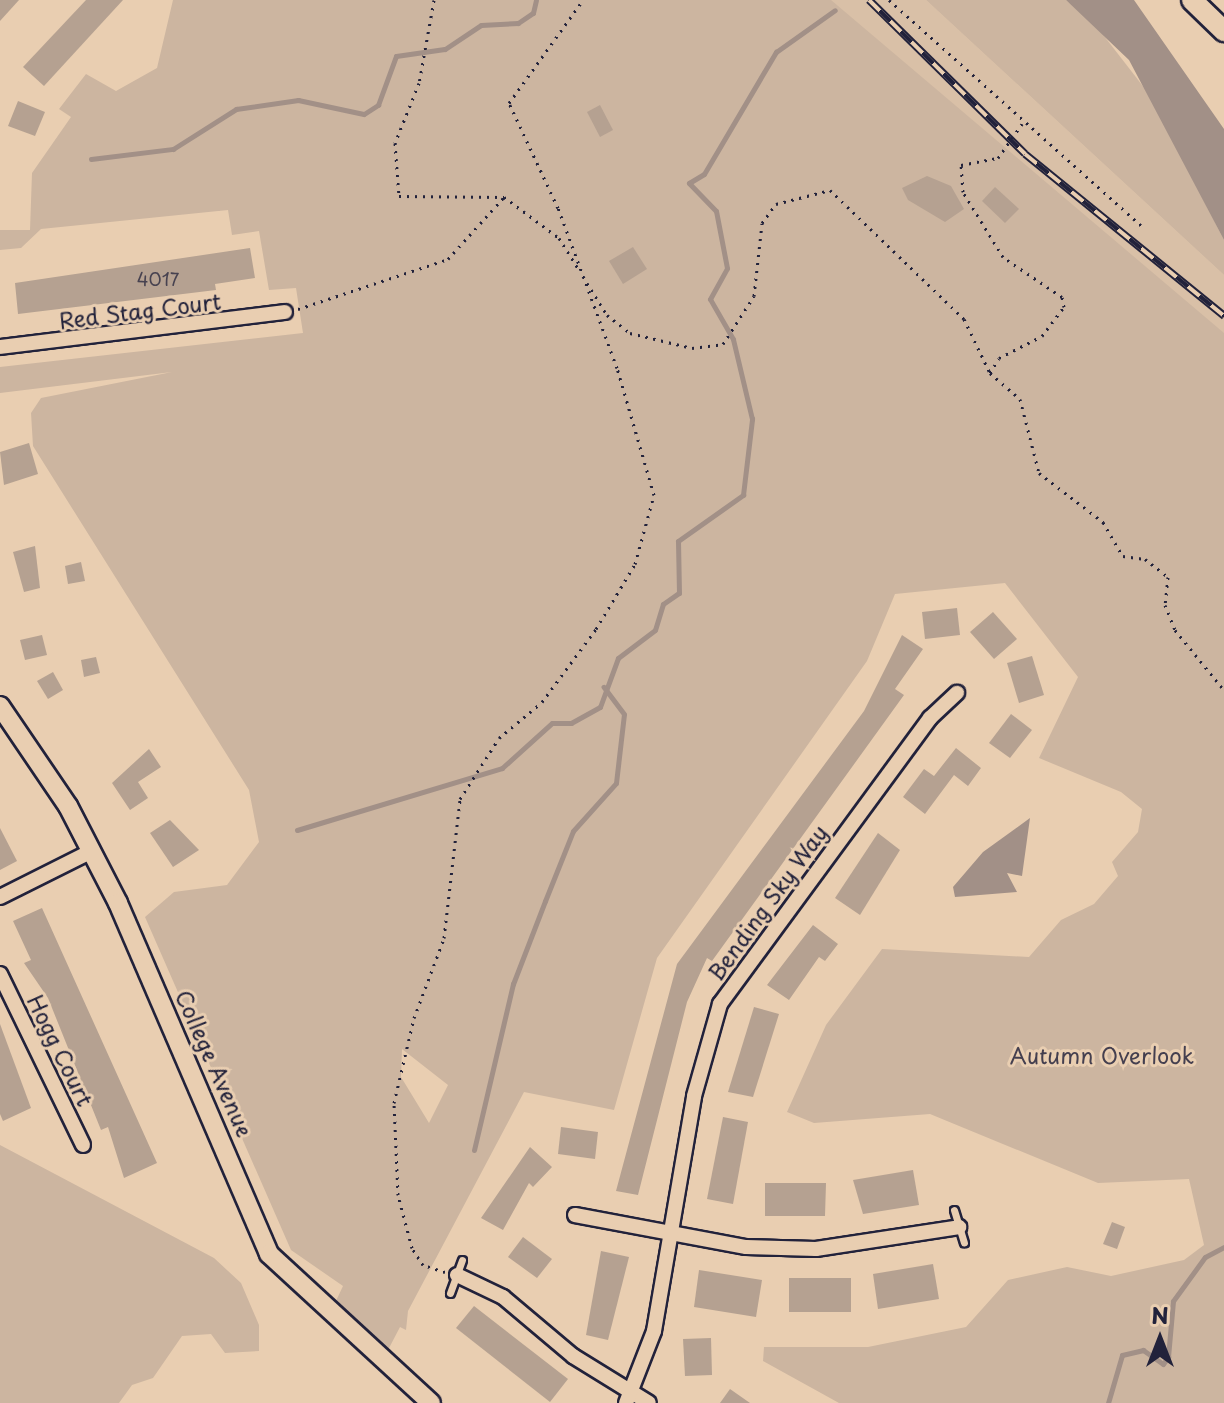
<!DOCTYPE html>
<html>
<head>
<meta charset="utf-8">
<style>
  body { margin:0 }
  #map { position:relative; width:1224px; height:1403px; overflow:hidden; background:#e9ceb1; font-family:"Playpen Sans",sans-serif }
  div>[style] { position:absolute }
  [style*='--x'] { left:calc(var(--x)*1px); top:calc(var(--y)*1px); width:calc(var(--w)*1px); rotate:calc(var(--a)*1deg) }
  .built>* { inset:0; background:#d9c0a7 }
  .green>* { inset:0; background:#ccb5a0 }
  .water>* { inset:0; background:#a29087 }
  .stream>* { height:5px; margin:-2.5px; padding:0 2.5px; transform-origin:2.5px; border-radius:2.5px; background:#a29087 }
  .building>* { inset:0; background:#b5a191 }
  .path>* { height:3px; margin-top:-1.5px; transform-origin:0; background:repeating-linear-gradient(90deg,#22223b 0 2px,transparent 0 8px) }
  .roads { filter:drop-shadow(2px 0 #22223b) drop-shadow(-2px 0 #22223b) drop-shadow(0 2px #22223b) drop-shadow(0 -2px #22223b) }
  .service>* { height:7px; margin:-3.5px; padding:0 3.5px; transform-origin:3.5px; border-radius:3.5px; background:#e9ceb1 }
  .minor>* { height:14px; margin:-7px; padding:0 7px; transform-origin:7px; border-radius:7px; background:#e9ceb1 }
  .tertiary>* { height:18px; margin:-9px; padding:0 9px; transform-origin:9px; border-radius:9px; background:#e9ceb1 }
  .secondary>* { height:20px; margin:-10px; padding:0 10px; transform-origin:10px; border-radius:10px; background:#e9ceb1 }
  .rail>* { height:8px; margin-top:-4px; transform-origin:0; background:repeating-linear-gradient(90deg,#e9ceb1 0 15px,#22223b 0 30px); box-sizing:border-box; border-block:2px solid #22223b }
  span { translate:-50% -50%; white-space:nowrap; text-align:center; line-height:1.15; -webkit-text-stroke:6px #e9ceb1; paint-order:stroke }
  .number-label { font-size:18px; color:#474250 }
  .number-label span { -webkit-text-stroke-width:0 }
  .street-label { font-size:22px; color:#22223b }
  .park-label { font-size:22px; color:#443f4f }
  .north { position:absolute; left:1120px; top:1299px; width:80px; height:80px; -webkit-text-stroke:6px #e9ceb1; paint-order:stroke; rotate:0deg; font-size:22px; font-weight:700; line-height:32px; text-align:center; color:#22223b }
  .north::after { content:''; display:block; margin:auto; width:28px; height:36px; background:#22223b; clip-path:polygon(50% 0,100% 100%,50% 72%,0 100%) }
</style>
</head>
<body>
<div id="map">
  <div class="built">
    <i style="clip-path:polygon(819px 0,926px 0,1224px 275px,1224px 349px)"></i>
  </div>
  <div class="green">
    <i style="clip-path:polygon(evenodd,173px 0,831px 0,1224px 333px,1224px 1403px,839px 1403px,763px 1361px,764px 1347px,868px 1347px,966px 1327px,1008px 1280px,1067px 1267px,1111px 1276px,1184px 1260px,1204px 1245px,1189px 1179px,1098px 1183px,930px 1114px,814px 1123px,787px 1112px,826px 1025px,882px 949px,1029px 957px,1061px 920px,1094px 904px,1118px 876px,1112px 862px,1138px 832px,1142px 809px,1121px 792px,1039px 758px,1078px 677px,1005px 583px,895px 594px,867px 661px,657px 958px,614px 1110px,524px 1092px,408px 1311px,406px 1330px,400px 1327px,388px 1350px,335px 1303px,343px 1286px,291px 1250px,145px 917px,174px 892px,227px 885px,259px 842px,249px 790px,33px 446px,31px 413px,41px 398px,172px 372px,0 393px,0 367px,303px 333px,296px 288px,269px 290px,259px 231px,232px 235px,228px 210px,41px 229px,21px 248px,0 250px,0 230px,30px 230px,32px 173px,71px 117px,59px 109px,86px 74px,116px 91px,157px 68px,173px 0,402px 1049px,448px 1085px,429px 1123px,401px 1077px,402px 1049px)"></i>
    <i style="clip-path:polygon(926px 0,1066px 0,1094px 23px,1149px 94px,1224px 240px,1224px 275px)"></i>
    <i style="clip-path:polygon(0 1145px,214px 1258px,241px 1283px,259px 1325px,259px 1351px,225px 1353px,211px 1334px,182px 1336px,153px 1378px,132px 1385px,119px 1403px,0 1403px)"></i>
  </div>
  <div class="water">
    <i style="clip-path:polygon(1066px 0,1134px 0,1224px 129px,1224px 240px,1129px 60px)"></i>
    <i style="clip-path:polygon(1030px 818px,1022px 876px,1007px 873px,1017px 892px,955px 897px,953px 887px,983px 852px)"></i>
  </div>
  <div class="stream">
    <i style="--x:91;--y:159;--w:83;--a:-7"></i>
    <i style="--x:173;--y:149;--w:75;--a:-32.4"></i>
    <i style="--x:236;--y:109;--w:63;--a:-8.3"></i>
    <i style="--x:298;--y:100;--w:67;--a:12"></i>
    <i style="--x:364;--y:114;--w:17;--a:-33"></i>
    <i style="--x:378;--y:105;--w:52;--a:-69.8"></i>
    <i style="--x:396;--y:56;--w:49;--a:-8.1"></i>
    <i style="--x:445;--y:49;--w:43;--a:-33.7"></i>
    <i style="--x:481;--y:25;--w:37;--a:-3"></i>
    <i style="--x:518;--y:23;--w:18;--a:-34"></i>
    <i style="--x:533;--y:13;--w:13;--a:-77"></i>
    <i style="--x:297;--y:830;--w:214;--a:-16.8"></i>
    <i style="--x:502;--y:768;--w:67;--a:-42"></i>
    <i style="--x:552;--y:723;--w:19;--a:0"></i>
    <i style="--x:571;--y:723;--w:33;--a:-29"></i>
    <i style="--x:600;--y:707;--w:52;--a:-69.8"></i>
    <i style="--x:618;--y:658;--w:46;--a:-37.1"></i>
    <i style="--x:655;--y:630;--w:27;--a:-73"></i>
    <i style="--x:663;--y:604;--w:19;--a:-35"></i>
    <i style="--x:679;--y:593;--w:52;--a:-91.1"></i>
    <i style="--x:678;--y:541;--w:80;--a:-35.3"></i>
    <i style="--x:743;--y:495;--w:77;--a:-83.2"></i>
    <i style="--x:752;--y:419;--w:82;--a:-103.4"></i>
    <i style="--x:733;--y:339;--w:46;--a:-119.9"></i>
    <i style="--x:710;--y:299;--w:35;--a:-61"></i>
    <i style="--x:727;--y:268;--w:58;--a:-100.9"></i>
    <i style="--x:716;--y:211;--w:39;--a:-134"></i>
    <i style="--x:689;--y:183;--w:17;--a:-31"></i>
    <i style="--x:704;--y:174;--w:142;--a:-59.5"></i>
    <i style="--x:776;--y:52;--w:72;--a:-35.4"></i>
    <i style="--x:474;--y:1150;--w:171;--a:-76.8"></i>
    <i style="--x:513;--y:984;--w:89;--a:-68.9"></i>
    <i style="--x:545;--y:901;--w:75;--a:-68.2"></i>
    <i style="--x:573;--y:831;--w:64;--a:-48.1"></i>
    <i style="--x:616;--y:783;--w:69;--a:-83.4"></i>
    <i style="--x:624;--y:714;--w:34;--a:-127"></i>
    <i style="--x:1108;--y:1403;--w:50;--a:-73.7"></i>
    <i style="--x:1122;--y:1355;--w:22;--a:-13"></i>
    <i style="--x:1143;--y:1350;--w:24;--a:35"></i>
    <i style="--x:1163;--y:1364;--w:9;--a:-54"></i>
    <i style="--x:1168;--y:1357;--w:56;--a:-84.9"></i>
    <i style="--x:1173;--y:1301;--w:54;--a:-54"></i>
    <i style="--x:1205;--y:1257;--w:21;--a:-28"></i>
  </div>
  <div class="building">
    <i style="clip-path:polygon(0 0,19px 0,0 21px)"></i>
    <i style="clip-path:polygon(86px 0,123px 0,44px 86px,23px 67px)"></i>
    <i style="clip-path:polygon(18px 101px,45px 112px,35px 136px,8px 126px)"></i>
    <i style="clip-path:polygon(600px 105px,613px 130px,600px 137px,587px 112px)"></i>
    <i style="clip-path:polygon(927px 176px,951px 186px,964px 209px,945px 222px,908px 200px,902px 188px)"></i>
    <i style="clip-path:polygon(995px 187px,1019px 209px,1005px 223px,982px 201px)"></i>
    <i style="clip-path:polygon(633px 247px,647px 269px,623px 284px,609px 261px)"></i>
    <i style="clip-path:polygon(250px 248px,255px 278px,215px 284px,216px 290px,18px 314px,15px 283px)"></i>
    <i style="clip-path:polygon(29px 443px,38px 474px,4px 485px,0 452px)"></i>
    <i style="clip-path:polygon(35px 546px,40px 588px,24px 592px,13px 552px)"></i>
    <i style="clip-path:polygon(81px 562px,85px 581px,68px 584px,65px 566px)"></i>
    <i style="clip-path:polygon(957px 608px,960px 635px,925px 639px,922px 612px)"></i>
    <i style="clip-path:polygon(993px 612px,1017px 639px,994px 659px,970px 632px)"></i>
    <i style="clip-path:polygon(42px 635px,47px 655px,25px 660px,20px 640px)"></i>
    <i style="clip-path:polygon(902px 635px,923px 649px,895px 689px,904px 695px,712px 961px,707px 958px,687px 1002px,638px 1195px,616px 1191px,677px 964px,864px 711px)"></i>
    <i style="clip-path:polygon(1032px 656px,1044px 695px,1019px 703px,1007px 663px)"></i>
    <i style="clip-path:polygon(96px 657px,100px 673px,84px 677px,81px 660px)"></i>
    <i style="clip-path:polygon(53px 672px,63px 690px,48px 699px,37px 681px)"></i>
    <i style="clip-path:polygon(1011px 714px,1032px 730px,1010px 758px,989px 743px)"></i>
    <i style="clip-path:polygon(956px 748px,981px 768px,968px 786px,954px 775px,925px 814px,903px 797px,924px 769px,934px 776px)"></i>
    <i style="clip-path:polygon(149px 749px,161px 767px,138px 782px,148px 798px,130px 810px,112px 783px)"></i>
    <i style="clip-path:polygon(170px 820px,199px 850px,173px 867px,150px 833px)"></i>
    <i style="clip-path:polygon(0 828px,17px 861px,0 870px)"></i>
    <i style="clip-path:polygon(878px 833px,900px 850px,860px 915px,835px 898px)"></i>
    <i style="clip-path:polygon(42px 908px,157px 1163px,124px 1178px,108px 1127px,101px 1130px,48px 998px,24px 963px,31px 960px,13px 921px)"></i>
    <i style="clip-path:polygon(813px 925px,838px 944px,825px 961px,819px 957px,789px 1000px,767px 985px)"></i>
    <i style="clip-path:polygon(754px 1007px,779px 1014px,753px 1097px,728px 1092px)"></i>
    <i style="clip-path:polygon(0 1024px,31px 1108px,3px 1121px,0 1114px)"></i>
    <i style="clip-path:polygon(723px 1117px,748px 1122px,733px 1204px,707px 1199px)"></i>
    <i style="clip-path:polygon(561px 1127px,598px 1132px,595px 1159px,558px 1154px)"></i>
    <i style="clip-path:polygon(530px 1147px,552px 1167px,533px 1187px,529px 1183px,503px 1230px,481px 1218px)"></i>
    <i style="clip-path:polygon(913px 1170px,919px 1205px,863px 1214px,853px 1180px)"></i>
    <i style="clip-path:polygon(765px 1183px,826px 1183px,825px 1216px,765px 1216px)"></i>
    <i style="clip-path:polygon(1112px 1222px,1125px 1227px,1117px 1249px,1103px 1244px)"></i>
    <i style="clip-path:polygon(523px 1237px,552px 1259px,537px 1278px,508px 1257px)"></i>
    <i style="clip-path:polygon(601px 1251px,629px 1257px,608px 1340px,586px 1335px)"></i>
    <i style="clip-path:polygon(933px 1264px,939px 1299px,878px 1309px,873px 1274px)"></i>
    <i style="clip-path:polygon(699px 1270px,762px 1280px,756px 1317px,694px 1307px)"></i>
    <i style="clip-path:polygon(789px 1278px,851px 1278px,851px 1312px,789px 1312px)"></i>
    <i style="clip-path:polygon(474px 1306px,568px 1379px,550px 1402px,456px 1328px)"></i>
    <i style="clip-path:polygon(711px 1338px,712px 1375px,685px 1376px,683px 1339px)"></i>
    <i style="clip-path:polygon(730px 1389px,750px 1403px,720px 1403px)"></i>
  </div>
  <div class="path">
    <i style="--x:434;--y:0;--w:84;--a:100.2"></i>
    <i style="--x:419;--y:83;--w:65;--a:111.8"></i>
    <i style="--x:395;--y:143;--w:53;--a:85.7"></i>
    <i style="--x:399;--y:196;--w:105;--a:0.5"></i>
    <i style="--x:889;--y:0;--w:341;--a:41.8"></i>
    <i style="--x:587;--y:283;--w:38;--a:58"></i>
    <i style="--x:607;--y:315;--w:29;--a:38"></i>
    <i style="--x:630;--y:333;--w:64;--a:13.6"></i>
    <i style="--x:692;--y:348;--w:31;--a:-7"></i>
    <i style="--x:723;--y:344;--w:57;--a:-57.1"></i>
    <i style="--x:754;--y:296;--w:73;--a:-83.7"></i>
    <i style="--x:762;--y:223;--w:24;--a:-54"></i>
    <i style="--x:776;--y:204;--w:56;--a:-14.5"></i>
    <i style="--x:830;--y:190;--w:186;--a:43.9"></i>
    <i style="--x:964;--y:319;--w:60;--a:64.3"></i>
    <i style="--x:990;--y:373;--w:40;--a:41"></i>
    <i style="--x:1020;--y:399;--w:76;--a:75.6"></i>
    <i style="--x:1039;--y:473;--w:81;--a:37.4"></i>
    <i style="--x:1103;--y:522;--w:39;--a:60"></i>
    <i style="--x:1123;--y:556;--w:22;--a:8"></i>
    <i style="--x:1145;--y:559;--w:29;--a:38"></i>
    <i style="--x:1168;--y:577;--w:28;--a:96"></i>
    <i style="--x:1165;--y:605;--w:27;--a:68"></i>
    <i style="--x:1175;--y:630;--w:77;--a:50.8"></i>
    <i style="--x:298;--y:309;--w:158;--a:-18.4"></i>
    <i style="--x:448;--y:259;--w:84;--a:-47.9"></i>
    <i style="--x:504;--y:197;--w:69;--a:36.7"></i>
    <i style="--x:559;--y:238;--w:38;--a:58"></i>
    <i style="--x:990;--y:373;--w:17;--a:-59"></i>
    <i style="--x:999;--y:358;--w:48;--a:-27.1"></i>
    <i style="--x:1042;--y:336;--w:36;--a:-53"></i>
    <i style="--x:1064;--y:307;--w:10;--a:-101"></i>
    <i style="--x:1062;--y:297;--w:71;--a:-145.9"></i>
    <i style="--x:1003;--y:257;--w:76;--a:-121.6"></i>
    <i style="--x:963;--y:192;--w:27;--a:-94"></i>
    <i style="--x:961;--y:165;--w:38;--a:-11"></i>
    <i style="--x:998;--y:158;--w:42;--a:-54.8"></i>
    <i style="--x:445;--y:1272;--w:23;--a:-162"></i>
    <i style="--x:423;--y:1265;--w:20;--a:-123"></i>
    <i style="--x:412;--y:1248;--w:55;--a:-104.8"></i>
    <i style="--x:398;--y:1195;--w:92;--a:-92.5"></i>
    <i style="--x:394;--y:1103;--w:87;--a:-76.8"></i>
    <i style="--x:414;--y:1018;--w:85;--a:-69.4"></i>
    <i style="--x:444;--y:938;--w:140;--a:-83.4"></i>
    <i style="--x:460;--y:799;--w:72;--a:-57.4"></i>
    <i style="--x:499;--y:738;--w:56;--a:-39.9"></i>
    <i style="--x:542;--y:702;--w:91;--a:-53.5"></i>
    <i style="--x:596;--y:629;--w:76;--a:-59"></i>
    <i style="--x:635;--y:564;--w:72;--a:-74.6"></i>
    <i style="--x:654;--y:495;--w:132;--a:-106.2"></i>
    <i style="--x:617;--y:368;--w:171;--a:-110.2"></i>
    <i style="--x:558;--y:208;--w:116;--a:-115"></i>
    <i style="--x:509;--y:103;--w:127;--a:-54.3"></i>
  </div>
  <div class="roads">
    <div class="service">
      <i style="--x:954;--y:1210;--w:34;--a:73"></i>
      <i style="--x:450;--y:1293;--w:35;--a:-70"></i>
    </div>
    <div class="minor">
      <i style="--x:0;--y:347;--w:287;--a:-7"></i>
      <i style="--x:0;--y:897;--w:103;--a:-26.6"></i>
      <i style="--x:0;--y:974;--w:190;--a:64.1"></i>
      <i style="--x:575;--y:1215;--w:174;--a:10.6"></i>
      <i style="--x:746;--y:1247;--w:70;--a:1.6"></i>
      <i style="--x:816;--y:1249;--w:145;--a:-8.7"></i>
      <i style="--x:457;--y:1275;--w:51;--a:25.6"></i>
      <i style="--x:503;--y:1297;--w:92;--a:40.1"></i>
      <i style="--x:573;--y:1356;--w:89;--a:31.7"></i>
      <i style="--x:626;--y:1403;--w:77;--a:-68.7"></i>
      <i style="--x:654;--y:1331;--w:238;--a:-80.3"></i>
      <i style="--x:694;--y:1096;--w:96;--a:-74.2"></i>
      <i style="--x:720;--y:1004;--w:355;--a:-53.7"></i>
      <i style="--x:930;--y:718;--w:37;--a:-43"></i>
    </div>
    <div class="tertiary">
      <i style="--x:0;--y:706;--w:121;--a:55.8"></i>
      <i style="--x:68;--y:806;--w:109;--a:62.7"></i>
      <i style="--x:118;--y:903;--w:382;--a:66.7"></i>
      <i style="--x:269;--y:1254;--w:220;--a:42.6"></i>
    </div>
    <div class="secondary">
      <i style="--x:1192;--y:0;--w:45;--a:44.1"></i>
    </div>
  </div>
  <div class="rail">
    <i style="--x:869;--y:0;--w:219;--a:44.6"></i>
    <i style="--x:1025;--y:154;--w:257;--a:39.1"></i>
  </div>
  <div class="number-label">
    <span style="left:158px;top:279px">4017</span>
  </div>
  <div class="street-label">
    <span style="left:140px;top:310px;rotate:-7deg">Red Stag Court</span>
    <span style="left:767px;top:902px;rotate:-54deg">Bending Sky Way</span>
    <span style="left:61px;top:1050px;rotate:64deg">Hogg Court</span>
    <span style="left:215px;top:1063px;rotate:66deg">College Avenue</span>
  </div>
  <div class="park-label">
    <span style="left:1102px;top:1055px">Autumn Overlook</span>
  </div>
  <div class="north">N</div>
</div>
</body>
</html>
